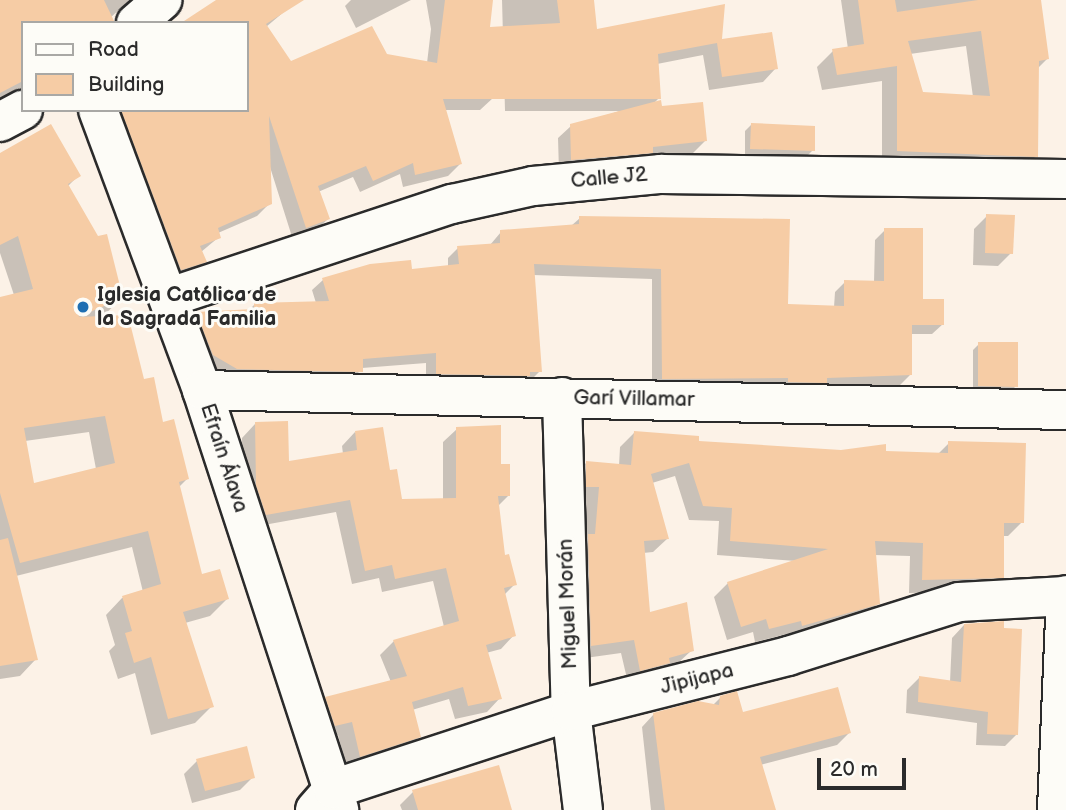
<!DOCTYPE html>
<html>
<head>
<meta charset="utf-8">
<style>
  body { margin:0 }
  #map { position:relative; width:1066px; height:810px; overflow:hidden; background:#fcf2e7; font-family:"Balsamiq Sans",sans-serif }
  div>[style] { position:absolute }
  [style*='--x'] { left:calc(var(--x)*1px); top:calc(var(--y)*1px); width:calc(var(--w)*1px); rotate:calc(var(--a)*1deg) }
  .shadow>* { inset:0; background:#0003 }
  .building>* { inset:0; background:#f6cca5 }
  .roads { filter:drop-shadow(2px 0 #2b2b2b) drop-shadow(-2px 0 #2b2b2b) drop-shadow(0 2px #2b2b2b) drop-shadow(0 -2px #2b2b2b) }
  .minor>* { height:38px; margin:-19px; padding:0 19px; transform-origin:19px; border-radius:19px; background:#fdfcf7 }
  .dots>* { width:19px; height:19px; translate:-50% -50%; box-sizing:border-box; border:4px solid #fdfcf7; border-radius:50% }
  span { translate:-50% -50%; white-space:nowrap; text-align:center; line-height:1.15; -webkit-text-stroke:6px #fdfcf7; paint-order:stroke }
  .street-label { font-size:21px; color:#2b2b2b }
  .poi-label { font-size:21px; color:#2b2b2b; font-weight:700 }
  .left { translate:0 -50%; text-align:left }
  .legend { position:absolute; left:21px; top:21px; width:228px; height:91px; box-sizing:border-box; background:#fdfcf7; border:2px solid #a9a8a5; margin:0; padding:9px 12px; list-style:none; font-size:21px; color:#2b2b2b }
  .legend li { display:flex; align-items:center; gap:14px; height:35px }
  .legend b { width:35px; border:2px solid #a9a8a5 }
  .scale { position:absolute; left:817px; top:758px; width:89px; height:32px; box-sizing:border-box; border:4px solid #2b2b2b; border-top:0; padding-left:9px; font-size:21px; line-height:24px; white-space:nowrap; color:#2b2b2b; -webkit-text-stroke:5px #fdfcf7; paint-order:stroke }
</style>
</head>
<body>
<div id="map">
  <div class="shadow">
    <i style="clip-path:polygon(8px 0,129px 0,105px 23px,23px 23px,23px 89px,0 99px,0 5px)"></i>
    <i style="clip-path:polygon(221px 0,298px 0,266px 27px,290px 63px,386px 56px,427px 63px,431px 29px,426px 0,474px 0,493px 98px,480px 110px,444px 110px,460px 164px,448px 176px,403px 187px,400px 174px,360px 192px,353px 177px,318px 192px,328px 219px,315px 231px,293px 240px,270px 167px,270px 203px,257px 216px,218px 233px,219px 237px,201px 252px,205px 261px,193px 274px,168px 282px,103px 110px,247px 110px,247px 23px)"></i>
    <i style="clip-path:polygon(351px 0,411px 0,356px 28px,345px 6px)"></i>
    <i style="clip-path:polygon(502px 0,593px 0,596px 31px,720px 41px,776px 68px,763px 82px,709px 90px,703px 55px,657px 64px,659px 98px,653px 104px,705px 141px,693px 153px,559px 172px,558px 138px,571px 126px,620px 111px,505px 111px)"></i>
    <i style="clip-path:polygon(evenodd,841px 0,1039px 0,1047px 59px,1037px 69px,1036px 156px,1020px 172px,882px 166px,882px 81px,822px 90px,817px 67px,833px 51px,848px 49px,841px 0,966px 46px,973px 97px,922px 94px,910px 54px,966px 46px)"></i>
    <i style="clip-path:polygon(751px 125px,813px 150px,807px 156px,745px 155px,745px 131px)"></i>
    <i style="clip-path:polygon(evenodd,0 155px,79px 175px,67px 187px,122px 298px,101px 318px,143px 381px,187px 479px,179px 487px,201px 576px,227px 599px,210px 616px,185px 623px,212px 706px,195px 723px,151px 735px,135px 673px,118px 679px,109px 651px,115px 645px,106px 615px,122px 598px,143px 592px,132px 547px,16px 576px,36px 659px,20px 676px,0 679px,0 298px,14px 295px,0 253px,0 155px,89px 432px,96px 469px,33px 485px,25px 441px,89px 432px)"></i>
    <i style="clip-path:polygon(987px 216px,1011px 253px,998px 266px,973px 265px,974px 229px)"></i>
    <i style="clip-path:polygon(580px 218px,786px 306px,834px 307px,835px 292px,845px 282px,874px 282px,875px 240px,885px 230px,922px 301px,943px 324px,932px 334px,910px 334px,910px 375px,900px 385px,652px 389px,652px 279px,533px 275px,540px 371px,529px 382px,426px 383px,426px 363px,362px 368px,351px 382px,226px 379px,202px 365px,187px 324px,197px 313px,248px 311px,254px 305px,316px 303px,312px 290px,323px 280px,448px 267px,448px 258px,458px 248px,490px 245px,501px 232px,571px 226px)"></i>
    <i style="clip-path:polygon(979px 344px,1016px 386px,1010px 392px,973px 392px,973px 350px)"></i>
    <i style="clip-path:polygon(255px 424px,287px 463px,343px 454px,342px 446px,355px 432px,388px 472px,400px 500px,443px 500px,443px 442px,457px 429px,500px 465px,509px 495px,498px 506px,503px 557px,515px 584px,504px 595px,514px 635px,501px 649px,486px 653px,500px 698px,487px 712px,455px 719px,449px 699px,412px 710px,419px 737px,406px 750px,347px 769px,338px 735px,321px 739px,312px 712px,326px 698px,391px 682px,380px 655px,394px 641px,444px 627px,433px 581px,382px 592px,379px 578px,352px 584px,336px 512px,252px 527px,243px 499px,242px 438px)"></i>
    <i style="clip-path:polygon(634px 433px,697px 443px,884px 453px,937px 455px,949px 443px,1022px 522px,1008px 536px,1002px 536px,1002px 577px,988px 591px,909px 593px,910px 556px,874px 555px,878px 603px,864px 618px,788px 639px,787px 634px,755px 642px,753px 632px,727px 640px,714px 597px,728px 583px,796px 561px,717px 555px,719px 521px,689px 520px,675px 476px,652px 483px,667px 539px,653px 552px,643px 553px,648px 614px,692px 650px,677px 664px,628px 683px,621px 653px,578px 659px,586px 501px,573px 500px,572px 477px,586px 463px,619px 466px,620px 447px)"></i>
    <i style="clip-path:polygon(964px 625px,1017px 734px,1005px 746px,976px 745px,977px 723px,906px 713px,907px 690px,919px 678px,950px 682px,952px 638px)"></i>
    <i style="clip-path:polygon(721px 697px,742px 714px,849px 733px,837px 745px,760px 765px,774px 810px,651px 810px,642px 727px,654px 714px,713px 705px)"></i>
    <i style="clip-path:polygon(197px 761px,253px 777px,240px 790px,192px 803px,184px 774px)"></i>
    <i style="clip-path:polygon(413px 792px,510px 810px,402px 810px,400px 805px)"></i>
  </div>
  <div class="building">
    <i style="clip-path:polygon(0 0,104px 0,115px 23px,23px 23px,23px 81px,0 93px)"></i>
    <i style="clip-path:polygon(216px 0,304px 0,266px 24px,291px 61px,372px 26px,387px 54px,437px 63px,445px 0,493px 0,490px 27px,560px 23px,557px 0,594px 0,597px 29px,725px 4px,722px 39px,772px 32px,778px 69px,722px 77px,717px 43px,658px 54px,661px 99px,443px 99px,462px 164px,415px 175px,413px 163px,373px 181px,366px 166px,318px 186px,330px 219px,306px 228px,269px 116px,272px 204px,218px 228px,221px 238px,200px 246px,207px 262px,181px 270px,121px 110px,247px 110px,247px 23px,181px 23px)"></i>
    <i style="clip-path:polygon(evenodd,858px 0,895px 0,897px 12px,978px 0,1041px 0,1049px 59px,1039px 61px,1038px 157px,897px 151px,897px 66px,837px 75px,832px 49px,864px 44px,858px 0,981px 31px,990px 96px,923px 92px,908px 41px,981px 31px)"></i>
    <i style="clip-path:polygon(661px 100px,662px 106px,703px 102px,707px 141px,653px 147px,653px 153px,571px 160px,570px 124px)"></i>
    <i style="clip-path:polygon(751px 123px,815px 126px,815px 151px,750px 149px)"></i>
    <i style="clip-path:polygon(evenodd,51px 124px,81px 176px,68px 184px,98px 236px,107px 234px,123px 298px,78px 317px,128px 315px,144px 379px,154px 377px,163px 422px,174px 419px,189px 479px,179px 482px,202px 574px,220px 569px,229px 599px,183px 612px,214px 707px,168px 719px,151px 657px,134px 663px,125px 633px,132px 631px,122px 596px,161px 584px,148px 531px,20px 563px,0 493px,0 297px,33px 289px,18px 236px,0 245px,0 153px,51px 124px,105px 416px,115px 463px,34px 483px,24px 428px,105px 416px)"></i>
    <i style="clip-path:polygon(986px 214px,1015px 215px,1013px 254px,985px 253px)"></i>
    <i style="clip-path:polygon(579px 216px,790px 219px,788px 304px,844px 306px,844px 280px,884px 281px,884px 228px,923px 228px,923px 299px,944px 299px,944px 325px,912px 325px,912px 375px,827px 378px,827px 383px,788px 382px,788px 378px,662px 379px,661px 269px,534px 264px,542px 372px,530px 372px,530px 376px,436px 374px,436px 353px,363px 359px,363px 372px,237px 369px,213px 355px,196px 312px,254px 309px,254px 303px,329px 301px,322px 278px,370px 264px,411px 260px,412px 269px,459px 264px,457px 246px,500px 243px,500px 230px,579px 224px)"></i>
    <i style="clip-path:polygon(978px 342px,1018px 342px,1018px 387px,978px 386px)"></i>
    <i style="clip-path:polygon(288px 421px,289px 461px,357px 450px,355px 431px,383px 427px,390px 470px,397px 469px,402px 499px,456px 498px,456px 427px,501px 425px,501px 464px,510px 464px,510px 496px,498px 496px,505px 555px,509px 554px,517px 585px,504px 588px,516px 636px,486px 645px,502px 699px,468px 706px,463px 687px,412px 702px,421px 737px,360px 757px,352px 722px,335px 726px,325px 697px,407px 676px,393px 640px,459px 621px,446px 568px,395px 579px,392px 565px,365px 571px,350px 500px,266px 515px,256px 485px,255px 422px)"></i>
    <i style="clip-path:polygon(634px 431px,699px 436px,699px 441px,841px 450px,886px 444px,886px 451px,948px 453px,948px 441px,1026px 443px,1024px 523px,1004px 523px,1004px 578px,922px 580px,923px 543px,875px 541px,880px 604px,802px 626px,801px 621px,769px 629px,766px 619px,741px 627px,727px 582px,828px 549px,730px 541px,732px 508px,703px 506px,689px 463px,651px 474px,669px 539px,644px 541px,650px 612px,687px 602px,694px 651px,669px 658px,670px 663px,640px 671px,634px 640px,591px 646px,588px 534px,595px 534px,599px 487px,586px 487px,586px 461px,631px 465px)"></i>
    <i style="clip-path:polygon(8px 538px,38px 660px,0 666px,0 540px)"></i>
    <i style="clip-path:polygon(1004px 621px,1004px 628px,1022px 629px,1018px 735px,987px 734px,988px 712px,918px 702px,919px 676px,961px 682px,964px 624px)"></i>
    <i style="clip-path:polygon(838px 687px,851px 733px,760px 757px,776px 810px,665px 810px,653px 713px,698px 701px,719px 705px,720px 696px,737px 691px,743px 712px)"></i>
    <i style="clip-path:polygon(247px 746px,255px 778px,205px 791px,196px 759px)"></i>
    <i style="clip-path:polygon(499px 765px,512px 810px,418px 810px,412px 790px)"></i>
  </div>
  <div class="roads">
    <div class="minor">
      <i style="--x:136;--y:23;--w:35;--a:-41"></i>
      <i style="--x:98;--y:110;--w:299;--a:69.6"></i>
      <i style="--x:202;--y:390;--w:442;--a:71.9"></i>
      <i style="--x:0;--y:122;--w:26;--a:-28"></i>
      <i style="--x:170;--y:297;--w:297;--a:-18.3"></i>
      <i style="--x:452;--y:204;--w:83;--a:-12.5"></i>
      <i style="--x:533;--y:186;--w:129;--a:-5.4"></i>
      <i style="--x:661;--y:174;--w:405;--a:0.7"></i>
      <i style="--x:202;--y:390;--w:864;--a:1.33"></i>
      <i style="--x:562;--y:397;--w:314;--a:88.4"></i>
      <i style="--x:571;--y:711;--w:100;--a:83.1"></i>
      <i style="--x:315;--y:810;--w:28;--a:-49"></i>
      <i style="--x:333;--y:789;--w:250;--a:-18.1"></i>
      <i style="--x:571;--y:711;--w:224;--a:-14.2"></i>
      <i style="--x:788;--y:656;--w:179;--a:-17.5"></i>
      <i style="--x:959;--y:602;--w:107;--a:-3.2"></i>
      <i style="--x:1057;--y:810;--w:215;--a:-87.6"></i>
    </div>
  </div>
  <div class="dots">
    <i style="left:83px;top:307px;background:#1f6fb2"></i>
  </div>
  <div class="street-label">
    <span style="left:609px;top:178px;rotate:-5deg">Calle J2</span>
    <span style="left:634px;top:399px;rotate:1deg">Garí Villamar</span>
    <span style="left:224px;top:458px;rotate:72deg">Efraín Álava</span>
    <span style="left:568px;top:604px;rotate:-92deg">Miguel Morán</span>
    <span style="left:697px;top:679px;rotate:-14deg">Jipijapa</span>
  </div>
  <div class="poi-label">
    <span class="left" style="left:97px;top:307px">Iglesia Católica de<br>la Sagrada Familia</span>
  </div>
  <ul class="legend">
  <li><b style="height:9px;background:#fdfcf7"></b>Road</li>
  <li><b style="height:19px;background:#f6cca5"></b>Building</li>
  </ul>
  <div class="scale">20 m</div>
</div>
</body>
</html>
